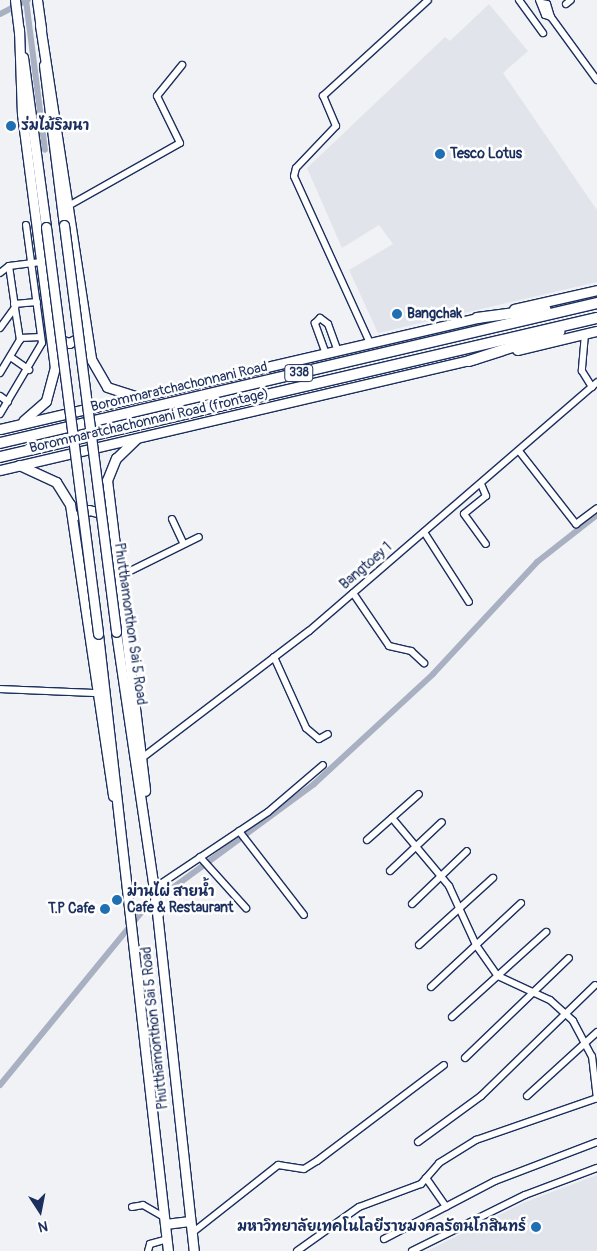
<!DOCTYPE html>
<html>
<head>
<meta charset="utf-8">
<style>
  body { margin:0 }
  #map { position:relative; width:597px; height:1251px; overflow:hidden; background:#f1f2f5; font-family:Pangolin,"Playpen Sans Thai",sans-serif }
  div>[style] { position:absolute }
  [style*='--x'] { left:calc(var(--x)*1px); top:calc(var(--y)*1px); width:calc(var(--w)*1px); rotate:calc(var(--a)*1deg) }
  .built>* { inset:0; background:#e1e4ea }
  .canal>* { height:6px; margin:-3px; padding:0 3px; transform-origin:3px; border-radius:3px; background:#a8b0c2 }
  .roads { filter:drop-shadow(1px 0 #1b2f5e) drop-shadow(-1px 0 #1b2f5e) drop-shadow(0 1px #1b2f5e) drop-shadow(0 -1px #1b2f5e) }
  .minor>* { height:6px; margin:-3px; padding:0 3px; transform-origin:3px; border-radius:3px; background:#fff }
  .major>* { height:9px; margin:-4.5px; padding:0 4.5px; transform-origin:4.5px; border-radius:4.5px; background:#fff }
  .highway>* { height:10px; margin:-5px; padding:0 5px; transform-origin:5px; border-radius:5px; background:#fff }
  .bridges { filter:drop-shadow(1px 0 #1b2f5e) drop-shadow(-1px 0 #1b2f5e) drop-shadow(0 1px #1b2f5e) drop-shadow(0 -1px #1b2f5e) }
  .major-bridge>* { height:9px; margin:-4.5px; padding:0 4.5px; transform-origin:4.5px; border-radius:4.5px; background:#fff }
  .dots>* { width:14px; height:14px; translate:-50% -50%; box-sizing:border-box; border:2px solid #fff; border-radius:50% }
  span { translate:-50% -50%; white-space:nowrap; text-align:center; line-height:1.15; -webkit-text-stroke:5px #fff; paint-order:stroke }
  .shield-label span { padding:1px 4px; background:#fff; border:1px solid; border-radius:4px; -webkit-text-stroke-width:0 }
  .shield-label { font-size:12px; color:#1b2f5e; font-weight:700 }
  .poi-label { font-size:14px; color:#1b2f5e; font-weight:700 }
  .left { translate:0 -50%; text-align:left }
  .right { translate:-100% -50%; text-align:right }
  .street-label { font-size:14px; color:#1b2f5e }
  .north { position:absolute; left:15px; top:1186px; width:50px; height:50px; -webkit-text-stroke:4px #fff; paint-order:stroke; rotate:169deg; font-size:14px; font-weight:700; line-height:20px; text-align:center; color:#1b2f5e }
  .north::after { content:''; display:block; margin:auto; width:18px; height:22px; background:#1b2f5e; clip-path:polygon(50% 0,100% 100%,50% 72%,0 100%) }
</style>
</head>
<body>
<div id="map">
  <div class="built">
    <i style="clip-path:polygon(489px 4px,528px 51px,503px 73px,597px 210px,597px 282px,378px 333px,349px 270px,393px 244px,379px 225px,342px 248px,307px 168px,445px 37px,450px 41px)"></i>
    <i style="clip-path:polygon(597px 1175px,597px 1251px,427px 1251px,523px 1203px)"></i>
  </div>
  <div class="canal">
    <i style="--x:26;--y:0;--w:151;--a:82.8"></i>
    <i style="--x:0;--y:14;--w:31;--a:-27"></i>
    <i style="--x:0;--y:1085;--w:227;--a:-50.7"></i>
    <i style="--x:144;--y:909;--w:211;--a:-36.3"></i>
    <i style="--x:314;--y:784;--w:162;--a:-42.7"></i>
    <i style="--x:433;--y:674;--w:153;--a:-47.1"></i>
    <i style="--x:537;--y:562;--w:76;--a:-38.1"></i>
  </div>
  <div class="roads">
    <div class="minor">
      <i style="--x:519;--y:0;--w:41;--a:54"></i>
      <i style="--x:539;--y:0;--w:16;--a:68"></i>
      <i style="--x:545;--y:15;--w:6;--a:18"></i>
      <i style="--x:551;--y:17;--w:78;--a:53.9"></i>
      <i style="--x:542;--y:3;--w:5;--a:11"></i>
      <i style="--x:547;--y:4;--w:14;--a:73"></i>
      <i style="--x:566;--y:4;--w:6;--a:-39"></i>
      <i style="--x:70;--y:205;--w:126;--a:-29.4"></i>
      <i style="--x:180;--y:143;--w:52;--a:-116.1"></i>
      <i style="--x:157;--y:96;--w:40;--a:-51"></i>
      <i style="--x:0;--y:273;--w:11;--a:-38"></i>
      <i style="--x:9;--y:266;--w:32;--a:-7"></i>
      <i style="--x:14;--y:304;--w:23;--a:-5"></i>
      <i style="--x:0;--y:328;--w:26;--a:-54"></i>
      <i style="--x:15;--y:307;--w:41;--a:-98.3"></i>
      <i style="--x:585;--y:334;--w:37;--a:95"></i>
      <i style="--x:582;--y:371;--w:19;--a:58"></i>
      <i style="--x:20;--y:338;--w:21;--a:-3"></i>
      <i style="--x:370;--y:343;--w:183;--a:-114.5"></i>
      <i style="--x:294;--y:176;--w:8;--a:-76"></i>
      <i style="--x:296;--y:168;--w:58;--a:-46.4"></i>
      <i style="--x:336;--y:126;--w:33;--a:-113"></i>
      <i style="--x:323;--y:96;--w:142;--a:-42.4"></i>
      <i style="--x:326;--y:354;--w:33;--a:-110"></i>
      <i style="--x:315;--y:323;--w:7;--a:-45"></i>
      <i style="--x:320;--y:318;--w:10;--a:37"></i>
      <i style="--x:328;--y:324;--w:29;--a:70"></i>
      <i style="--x:12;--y:358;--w:21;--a:35"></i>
      <i style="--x:0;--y:373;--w:39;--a:-59"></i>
      <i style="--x:20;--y:340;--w:33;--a:-99"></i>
      <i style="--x:0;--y:396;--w:10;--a:37"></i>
      <i style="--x:0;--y:414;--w:82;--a:-59.4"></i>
      <i style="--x:42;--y:343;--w:119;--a:-97.7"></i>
      <i style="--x:519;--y:451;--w:93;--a:52"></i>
      <i style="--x:576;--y:524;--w:26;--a:-37"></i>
      <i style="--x:481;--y:484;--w:13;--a:67"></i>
      <i style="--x:486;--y:496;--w:28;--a:141"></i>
      <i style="--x:464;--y:514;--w:37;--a:54"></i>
      <i style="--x:172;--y:519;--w:26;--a:65"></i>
      <i style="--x:424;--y:532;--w:83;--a:57.3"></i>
      <i style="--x:118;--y:577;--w:90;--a:-26.3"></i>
      <i style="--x:353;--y:593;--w:64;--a:55.8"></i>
      <i style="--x:389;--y:646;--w:23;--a:13"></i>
      <i style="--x:411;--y:651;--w:18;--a:43"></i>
      <i style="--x:274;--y:657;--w:78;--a:65.7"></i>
      <i style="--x:306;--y:728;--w:17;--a:40"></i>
      <i style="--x:319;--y:739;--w:10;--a:-29"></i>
      <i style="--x:0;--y:689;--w:97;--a:2.4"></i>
      <i style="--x:142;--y:758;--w:210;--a:-37.3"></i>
      <i style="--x:309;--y:631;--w:381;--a:-40.8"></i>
      <i style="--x:392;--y:818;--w:89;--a:50"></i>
      <i style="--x:449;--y:886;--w:65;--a:65.4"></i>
      <i style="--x:476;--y:945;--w:38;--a:55"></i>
      <i style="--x:498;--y:976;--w:57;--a:24.8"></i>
      <i style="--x:550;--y:1000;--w:31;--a:42"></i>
      <i style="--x:573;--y:1021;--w:40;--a:62"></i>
      <i style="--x:592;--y:1056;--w:43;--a:83.4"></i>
      <i style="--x:239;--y:831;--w:106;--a:52.3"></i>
      <i style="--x:367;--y:840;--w:69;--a:-41.5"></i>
      <i style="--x:200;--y:857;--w:69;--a:48"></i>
      <i style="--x:390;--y:871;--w:71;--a:-43.3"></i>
      <i style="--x:153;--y:889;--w:138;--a:-33.8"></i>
      <i style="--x:268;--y:812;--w:72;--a:-40.5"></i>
      <i style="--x:412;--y:904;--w:76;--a:-43.9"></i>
      <i style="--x:419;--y:945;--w:100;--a:-42.2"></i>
      <i style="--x:431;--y:987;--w:123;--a:-43"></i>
      <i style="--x:452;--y:1017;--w:127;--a:-42.1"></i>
      <i style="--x:465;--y:1058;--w:144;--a:-43.9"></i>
      <i style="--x:527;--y:1096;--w:95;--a:-42.4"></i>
      <i style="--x:418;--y:1142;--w:78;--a:-36.1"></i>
      <i style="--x:481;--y:1096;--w:159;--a:-44.2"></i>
      <i style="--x:426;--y:1178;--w:35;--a:55"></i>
      <i style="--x:132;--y:1207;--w:11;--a:-10"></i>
      <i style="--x:143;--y:1205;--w:24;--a:30"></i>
      <i style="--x:192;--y:1233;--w:110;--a:-38.3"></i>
      <i style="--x:278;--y:1165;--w:26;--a:9"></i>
      <i style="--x:304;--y:1169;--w:15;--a:-32"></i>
      <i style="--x:317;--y:1161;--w:159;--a:-37.1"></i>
      <i style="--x:384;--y:1239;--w:125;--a:-27.6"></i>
      <i style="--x:495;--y:1181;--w:109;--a:-20.9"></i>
      <i style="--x:148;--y:1251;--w:7;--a:-74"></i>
      <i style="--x:150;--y:1244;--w:18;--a:-16"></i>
      <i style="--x:297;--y:1251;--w:76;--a:-35.4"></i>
      <i style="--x:359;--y:1207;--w:66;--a:-20.4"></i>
      <i style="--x:421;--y:1184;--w:28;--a:-49"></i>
      <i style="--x:439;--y:1163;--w:44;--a:-31.9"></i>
      <i style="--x:476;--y:1140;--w:128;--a:-19.1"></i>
      <i style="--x:412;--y:1251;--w:126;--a:-26.4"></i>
      <i style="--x:525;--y:1195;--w:77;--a:-20.6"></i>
    </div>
    <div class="major">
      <i style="--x:15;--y:0;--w:34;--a:83"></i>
      <i style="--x:37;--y:0;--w:30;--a:82"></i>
      <i style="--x:40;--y:25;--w:338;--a:81.3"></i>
      <i style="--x:91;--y:359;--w:32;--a:60"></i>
      <i style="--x:107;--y:387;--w:28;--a:18"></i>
      <i style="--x:19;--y:29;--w:85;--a:88"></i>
      <i style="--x:22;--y:114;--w:255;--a:82.6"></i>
      <i style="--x:55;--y:367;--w:35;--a:105"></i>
      <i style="--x:46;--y:401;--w:30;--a:139"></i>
      <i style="--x:23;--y:57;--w:172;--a:82.3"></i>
      <i style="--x:44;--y:65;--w:161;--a:82.9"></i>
      <i style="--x:514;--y:309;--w:85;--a:-12.9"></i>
      <i style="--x:54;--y:338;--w:16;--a:18"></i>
      <i style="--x:69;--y:343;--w:16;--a:-27"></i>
      <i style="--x:517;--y:350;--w:82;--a:-13.4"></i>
      <i style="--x:0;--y:429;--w:495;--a:-13.1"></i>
      <i style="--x:136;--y:439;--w:28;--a:136"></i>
      <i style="--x:116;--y:458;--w:24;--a:112"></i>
      <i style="--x:107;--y:480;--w:313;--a:83"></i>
      <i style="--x:19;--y:465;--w:41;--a:24.7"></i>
      <i style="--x:56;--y:482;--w:26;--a:58"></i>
      <i style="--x:70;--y:504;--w:295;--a:81.6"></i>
      <i style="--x:0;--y:470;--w:488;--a:-13.2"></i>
      <i style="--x:78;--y:515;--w:12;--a:-24"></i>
      <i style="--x:89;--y:510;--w:16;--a:14"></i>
      <i style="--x:116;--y:632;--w:274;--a:81.6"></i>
      <i style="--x:156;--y:903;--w:350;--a:83.8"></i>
      <i style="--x:98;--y:634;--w:621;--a:83.53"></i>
      <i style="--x:165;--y:1224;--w:25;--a:-7"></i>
    </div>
    <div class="highway">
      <i style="--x:477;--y:318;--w:69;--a:-7.5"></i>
      <i style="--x:469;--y:361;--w:95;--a:-17.9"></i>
      <i style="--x:0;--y:443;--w:613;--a:-13.2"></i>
      <i style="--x:0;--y:457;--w:613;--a:-13.11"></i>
    </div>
  </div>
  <div class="bridges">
    <div class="major-bridge">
      <i style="--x:64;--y:225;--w:410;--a:82.7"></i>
      <i style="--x:46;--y:227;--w:410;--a:82.7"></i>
    </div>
  </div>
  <div class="dots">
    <i style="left:11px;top:126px;background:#1f6fb2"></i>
    <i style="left:440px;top:154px;background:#1f6fb2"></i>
    <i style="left:397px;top:314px;background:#1f6fb2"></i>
    <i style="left:117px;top:900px;background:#1f6fb2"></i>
    <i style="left:105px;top:909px;background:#1f6fb2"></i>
    <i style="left:536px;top:1227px;background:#1f6fb2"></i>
  </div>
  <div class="shield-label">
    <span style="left:299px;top:373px">338</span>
  </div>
  <div class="poi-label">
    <span class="left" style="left:21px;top:126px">ร่มไม้ริมนา</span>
    <span class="left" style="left:450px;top:154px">Tesco Lotus</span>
    <span class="left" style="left:407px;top:314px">Bangchak</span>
    <span class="left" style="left:127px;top:900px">ม่านไผ่ สายน้ำ<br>Cafe &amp; Restaurant</span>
    <span class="right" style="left:95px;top:909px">T.P Cafe</span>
    <span class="right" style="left:526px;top:1227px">มหาวิทยาลัยเทคโนโลยีราชมงคลรัตนโกสินทร์</span>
  </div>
  <div class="street-label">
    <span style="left:179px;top:387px;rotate:-13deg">Borommaratchachonnani Road</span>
    <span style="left:149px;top:421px;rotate:-13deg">Borommaratchachonnani Road (frontage)</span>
    <span style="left:366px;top:566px;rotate:-41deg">Bangtoey 1</span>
    <span style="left:130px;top:624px;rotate:82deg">Phutthamonthon Sai 5 Road</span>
    <span style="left:155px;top:1028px;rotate:-96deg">Phutthamonthon Sai 5 Road</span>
  </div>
  <div class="north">N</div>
</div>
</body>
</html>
